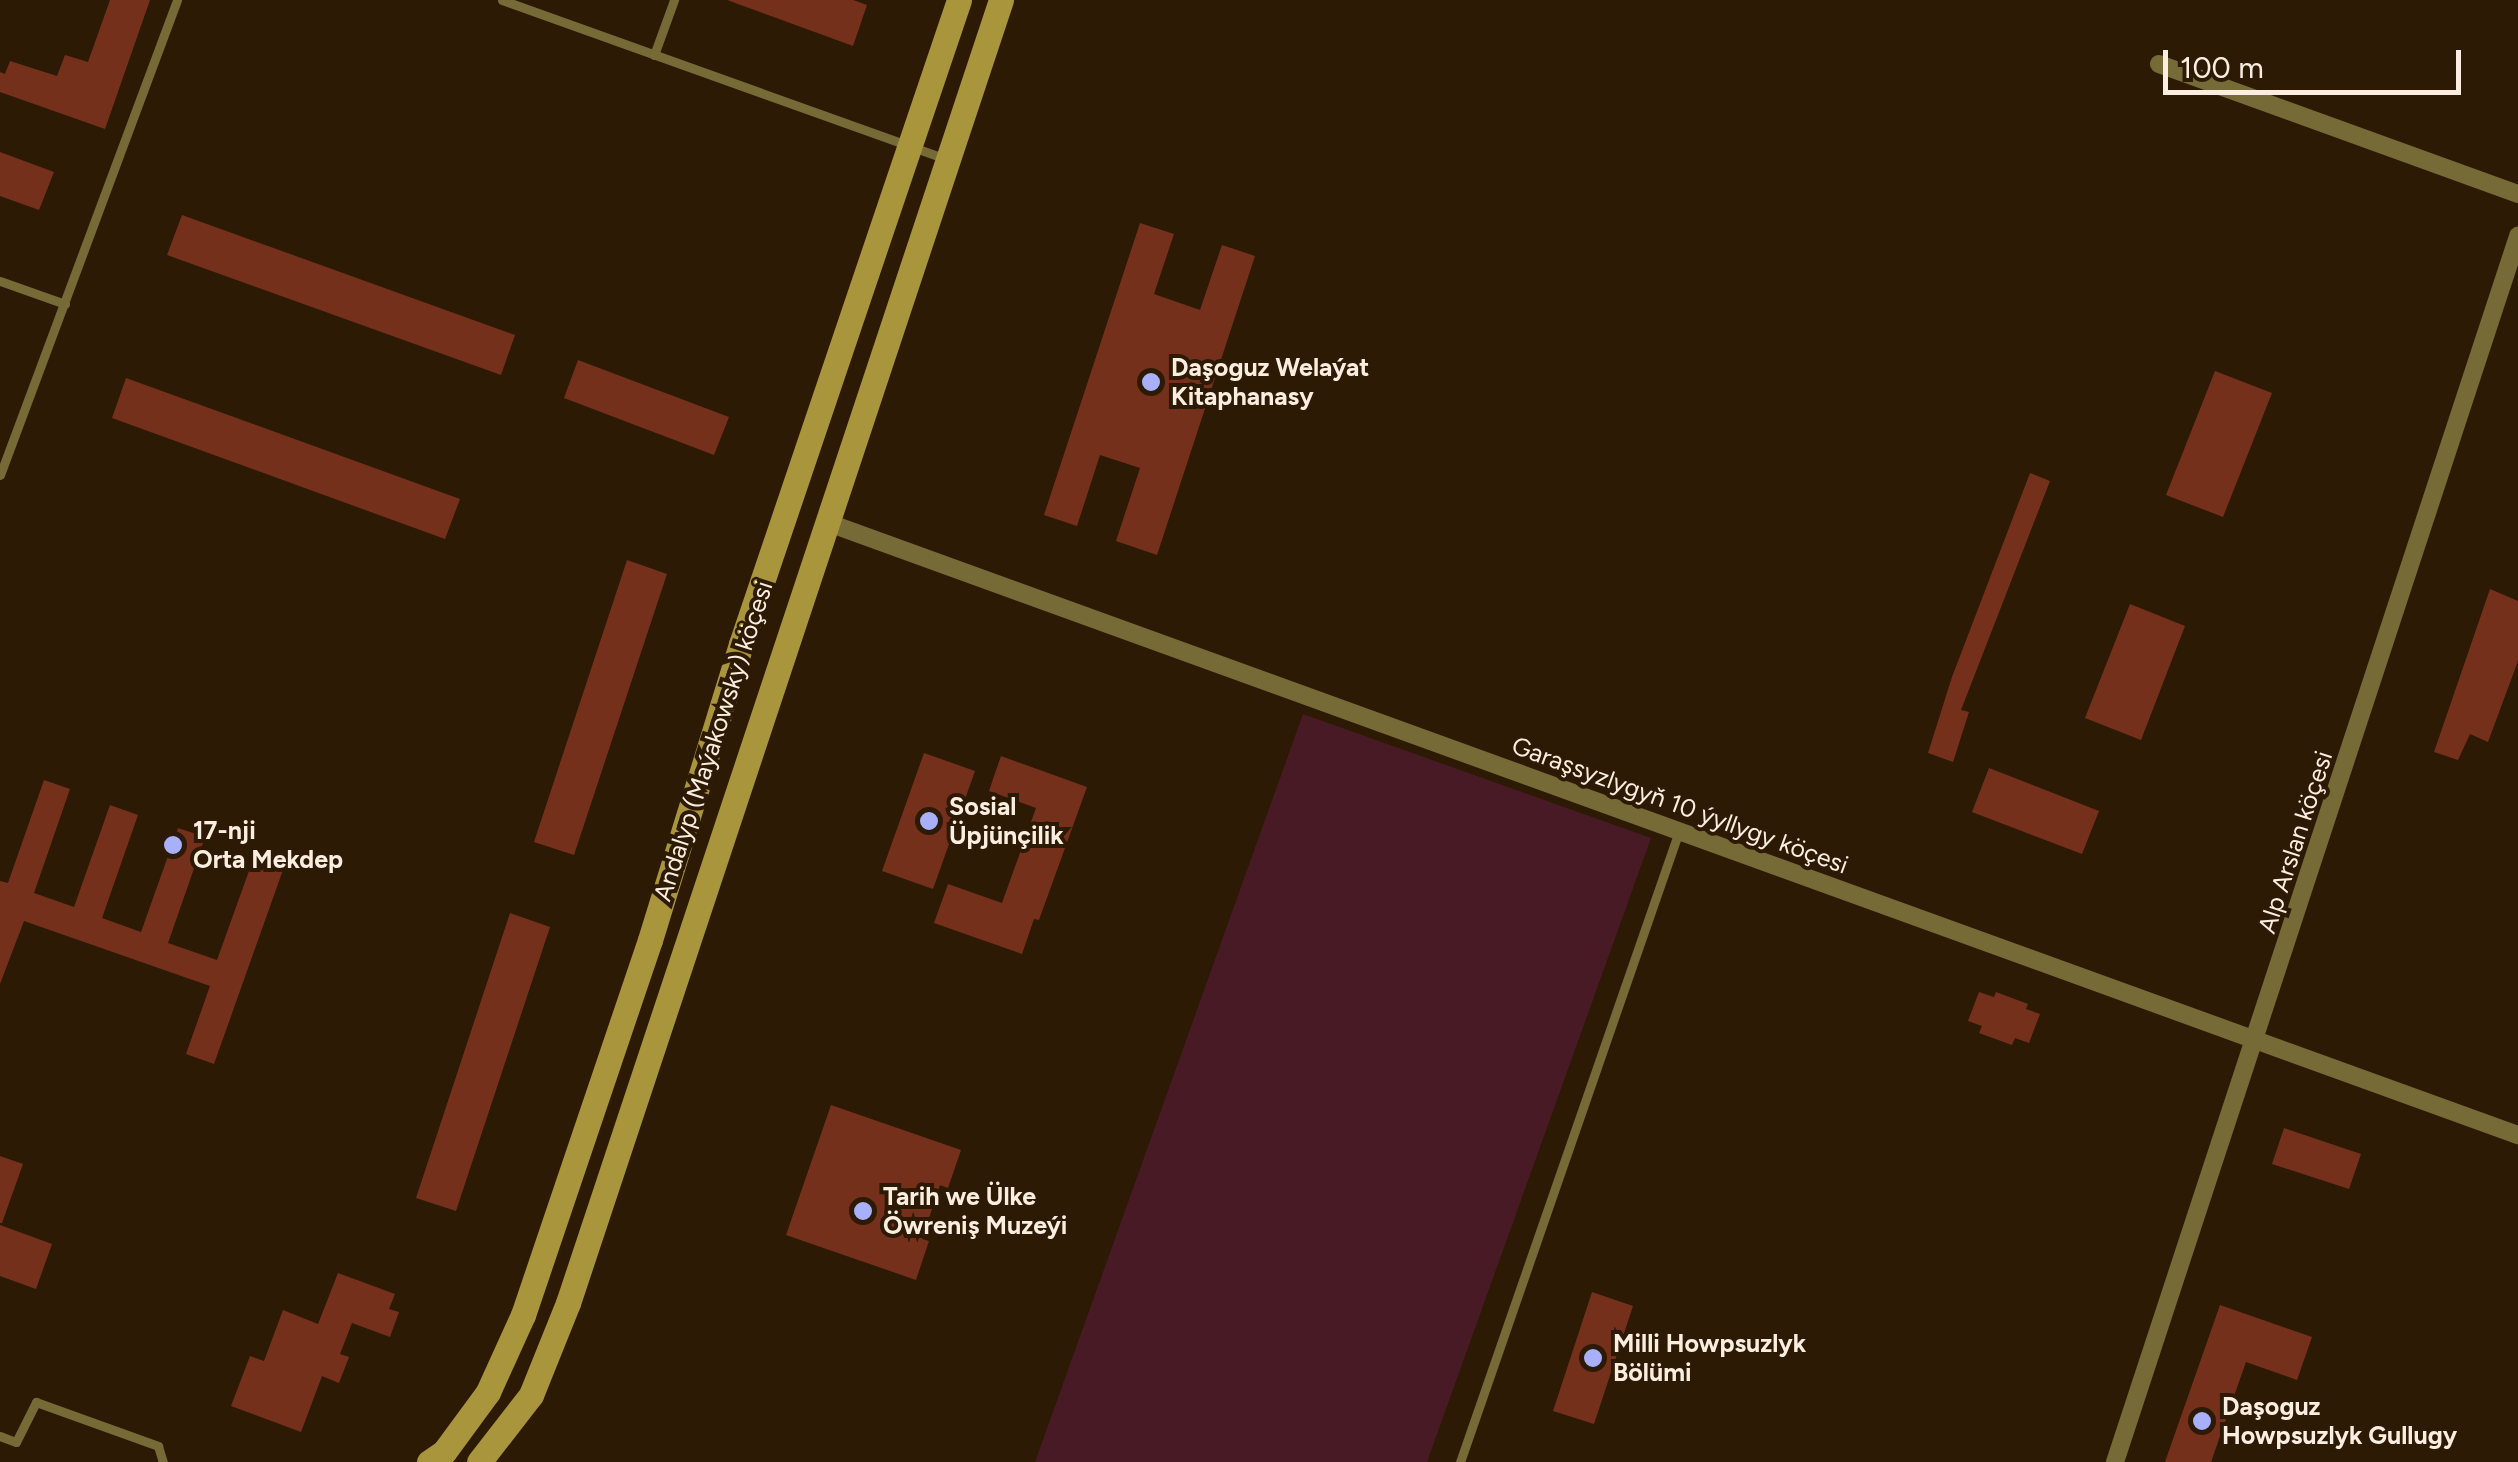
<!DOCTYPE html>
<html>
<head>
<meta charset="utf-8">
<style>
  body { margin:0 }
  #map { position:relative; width:2518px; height:1462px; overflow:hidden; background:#2d1a04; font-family:Figtree,sans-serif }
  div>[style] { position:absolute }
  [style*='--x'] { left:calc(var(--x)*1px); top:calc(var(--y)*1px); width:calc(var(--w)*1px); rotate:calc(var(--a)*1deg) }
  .green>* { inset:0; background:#481a25 }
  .building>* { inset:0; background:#75301b }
  .service>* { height:9px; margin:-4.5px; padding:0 4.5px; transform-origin:4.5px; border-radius:4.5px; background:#766a36 }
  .minor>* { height:18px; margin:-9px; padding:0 9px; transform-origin:9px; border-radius:9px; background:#766a36 }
  .secondary>* { height:25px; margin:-12.5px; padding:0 12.5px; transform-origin:12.5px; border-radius:12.5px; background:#a9953c }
  .dots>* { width:28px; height:28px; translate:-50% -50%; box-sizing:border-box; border:5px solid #2d1a04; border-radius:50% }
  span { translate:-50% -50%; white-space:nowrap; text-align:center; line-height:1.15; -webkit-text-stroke:8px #2d1a04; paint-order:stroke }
  .poi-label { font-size:25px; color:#fbede0; font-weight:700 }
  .left { translate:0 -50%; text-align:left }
  .street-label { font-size:25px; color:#fbede0 }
  .scale { position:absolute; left:2163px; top:50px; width:298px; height:45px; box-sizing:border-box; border:5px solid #fbede0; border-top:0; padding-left:12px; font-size:30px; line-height:35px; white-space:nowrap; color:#fbede0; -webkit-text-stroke:8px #2d1a04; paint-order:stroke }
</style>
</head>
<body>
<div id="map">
  <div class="green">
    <i style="clip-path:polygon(1303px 714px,1651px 838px,1427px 1462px,1035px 1462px)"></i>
  </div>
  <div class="building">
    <i style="clip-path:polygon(110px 0,150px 0,105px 129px,0 92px,0 72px,5px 74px,10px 61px,57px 76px,65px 55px,88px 62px)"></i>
    <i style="clip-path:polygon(727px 0,853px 0,867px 5px,853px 46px)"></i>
    <i style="clip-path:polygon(0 152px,54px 172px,39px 210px,0 196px)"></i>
    <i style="clip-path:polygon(182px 215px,515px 335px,501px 375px,167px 255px)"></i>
    <i style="clip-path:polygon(1140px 223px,1174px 234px,1154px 294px,1200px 310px,1222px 245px,1255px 256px,1157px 555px,1116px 541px,1140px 468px,1100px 455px,1077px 526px,1044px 515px)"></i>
    <i style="clip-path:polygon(578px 360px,729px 417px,714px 455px,564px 398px)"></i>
    <i style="clip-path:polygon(2215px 371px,2272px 393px,2223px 517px,2166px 495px)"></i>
    <i style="clip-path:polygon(126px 378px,460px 499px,445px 539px,112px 418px)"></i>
    <i style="clip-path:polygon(2030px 473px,2050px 481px,1961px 710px,1969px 712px,1953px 762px,1928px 753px,1952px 677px)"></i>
    <i style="clip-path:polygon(627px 560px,667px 574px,574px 855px,534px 842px)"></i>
    <i style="clip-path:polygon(2490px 589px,2518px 601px,2518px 661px,2488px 742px,2470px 734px,2458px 760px,2434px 752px)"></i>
    <i style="clip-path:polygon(2130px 604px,2185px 626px,2141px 740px,2085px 718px)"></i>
    <i style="clip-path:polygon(924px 753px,975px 771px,933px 889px,882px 871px)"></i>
    <i style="clip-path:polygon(1001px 756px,1087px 787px,1039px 920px,1034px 919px,1022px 954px,934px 923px,948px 884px,1002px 903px,1036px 808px,989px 791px)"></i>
    <i style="clip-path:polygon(1989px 768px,2099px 811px,2082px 854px,1972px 812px)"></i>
    <i style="clip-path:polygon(44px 780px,70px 789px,34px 893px,74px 907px,110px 805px,138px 815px,102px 918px,141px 932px,178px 828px,205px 837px,168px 943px,217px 960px,254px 857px,284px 867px,214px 1064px,186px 1054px,210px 986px,24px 921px,0 984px,0 881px,8px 883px)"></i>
    <i style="clip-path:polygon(510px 913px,550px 927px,456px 1211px,416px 1198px)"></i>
    <i style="clip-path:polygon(1979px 992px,1994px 997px,1996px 992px,2028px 1004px,2026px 1009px,2040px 1014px,2029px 1043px,2015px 1038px,2012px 1045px,1979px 1033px,1982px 1026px,1968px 1021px)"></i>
    <i style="clip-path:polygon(831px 1105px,961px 1150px,948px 1188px,940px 1185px,922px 1239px,929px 1241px,916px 1280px,786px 1235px)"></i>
    <i style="clip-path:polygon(2284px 1128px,2361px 1154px,2349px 1189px,2272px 1164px)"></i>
    <i style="clip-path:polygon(0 1156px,23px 1164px,2px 1223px,0 1223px)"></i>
    <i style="clip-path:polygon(0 1225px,52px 1244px,36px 1289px,0 1276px)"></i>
    <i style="clip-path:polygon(338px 1273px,395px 1294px,389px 1309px,399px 1312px,390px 1337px,352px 1323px,340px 1354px,349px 1357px,339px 1383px,322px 1376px,301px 1432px,231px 1406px,250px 1356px,264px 1361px,283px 1310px,318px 1324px)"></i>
    <i style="clip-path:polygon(1592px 1292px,1633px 1306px,1594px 1424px,1553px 1411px)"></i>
    <i style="clip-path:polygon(2220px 1305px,2312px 1337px,2297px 1380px,2246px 1362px,2211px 1462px,2165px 1462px)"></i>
  </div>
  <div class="service">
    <i style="--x:502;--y:0;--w:471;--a:19.7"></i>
    <i style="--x:654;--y:55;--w:59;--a:-70"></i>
    <i style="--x:0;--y:281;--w:69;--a:19.5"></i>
    <i style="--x:0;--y:475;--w:507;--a:-69.56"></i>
    <i style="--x:0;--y:1436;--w:17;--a:21"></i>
    <i style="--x:16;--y:1442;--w:45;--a:-63.4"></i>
    <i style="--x:36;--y:1402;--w:130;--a:19.8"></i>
    <i style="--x:158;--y:1446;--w:17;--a:73"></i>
    <i style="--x:1460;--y:1462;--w:668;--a:-70.86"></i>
  </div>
  <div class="minor">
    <i style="--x:2159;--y:64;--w:382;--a:19.9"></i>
    <i style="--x:826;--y:522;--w:1800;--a:19.92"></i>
    <i style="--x:2115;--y:1462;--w:1291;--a:-71.8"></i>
  </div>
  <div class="secondary">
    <i style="--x:429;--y:1462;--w:18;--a:-34"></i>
    <i style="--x:444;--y:1452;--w:74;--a:-53.7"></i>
    <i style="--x:488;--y:1392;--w:85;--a:-65.6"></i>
    <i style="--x:523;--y:1315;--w:396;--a:-71.3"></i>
    <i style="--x:650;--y:940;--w:310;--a:-72.9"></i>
    <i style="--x:741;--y:644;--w:680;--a:-71.3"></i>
    <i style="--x:479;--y:1462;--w:85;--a:-52.2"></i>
    <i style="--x:531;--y:1395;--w:99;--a:-68.1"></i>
    <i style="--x:568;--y:1303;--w:1373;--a:-71.62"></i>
  </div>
  <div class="dots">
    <i style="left:1151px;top:382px;background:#a8b0fc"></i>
    <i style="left:929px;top:821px;background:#a8b0fc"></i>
    <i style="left:173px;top:845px;background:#a8b0fc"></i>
    <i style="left:863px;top:1211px;background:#a8b0fc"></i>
    <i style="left:1593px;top:1358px;background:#a8b0fc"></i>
    <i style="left:2202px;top:1421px;background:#a8b0fc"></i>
  </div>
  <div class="poi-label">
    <span class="left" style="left:1171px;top:382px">Daşoguz Welaýat<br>Kitaphanasy</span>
    <span class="left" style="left:949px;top:821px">Sosial<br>Üpjünçilik</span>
    <span class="left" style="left:193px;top:845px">17-nji<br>Orta Mekdep</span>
    <span class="left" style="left:883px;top:1211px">Tarih we Ülke<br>Öwreniş Muzeýi</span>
    <span class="left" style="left:1613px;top:1358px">Milli Howpsuzlyk<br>Bölümi</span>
    <span class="left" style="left:2222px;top:1421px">Daşoguz<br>Howpsuzlyk Gullugy</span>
  </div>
  <div class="street-label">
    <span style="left:713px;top:741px;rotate:-72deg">Andalyp (Maýakowsky) köçesi</span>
    <span style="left:1680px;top:805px;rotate:20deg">Garaşsyzlygyň 10 ýyllygy köçesi</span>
    <span style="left:2295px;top:842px;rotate:-72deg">Alp Arslan köçesi</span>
  </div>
  <div class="scale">100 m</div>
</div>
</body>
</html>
